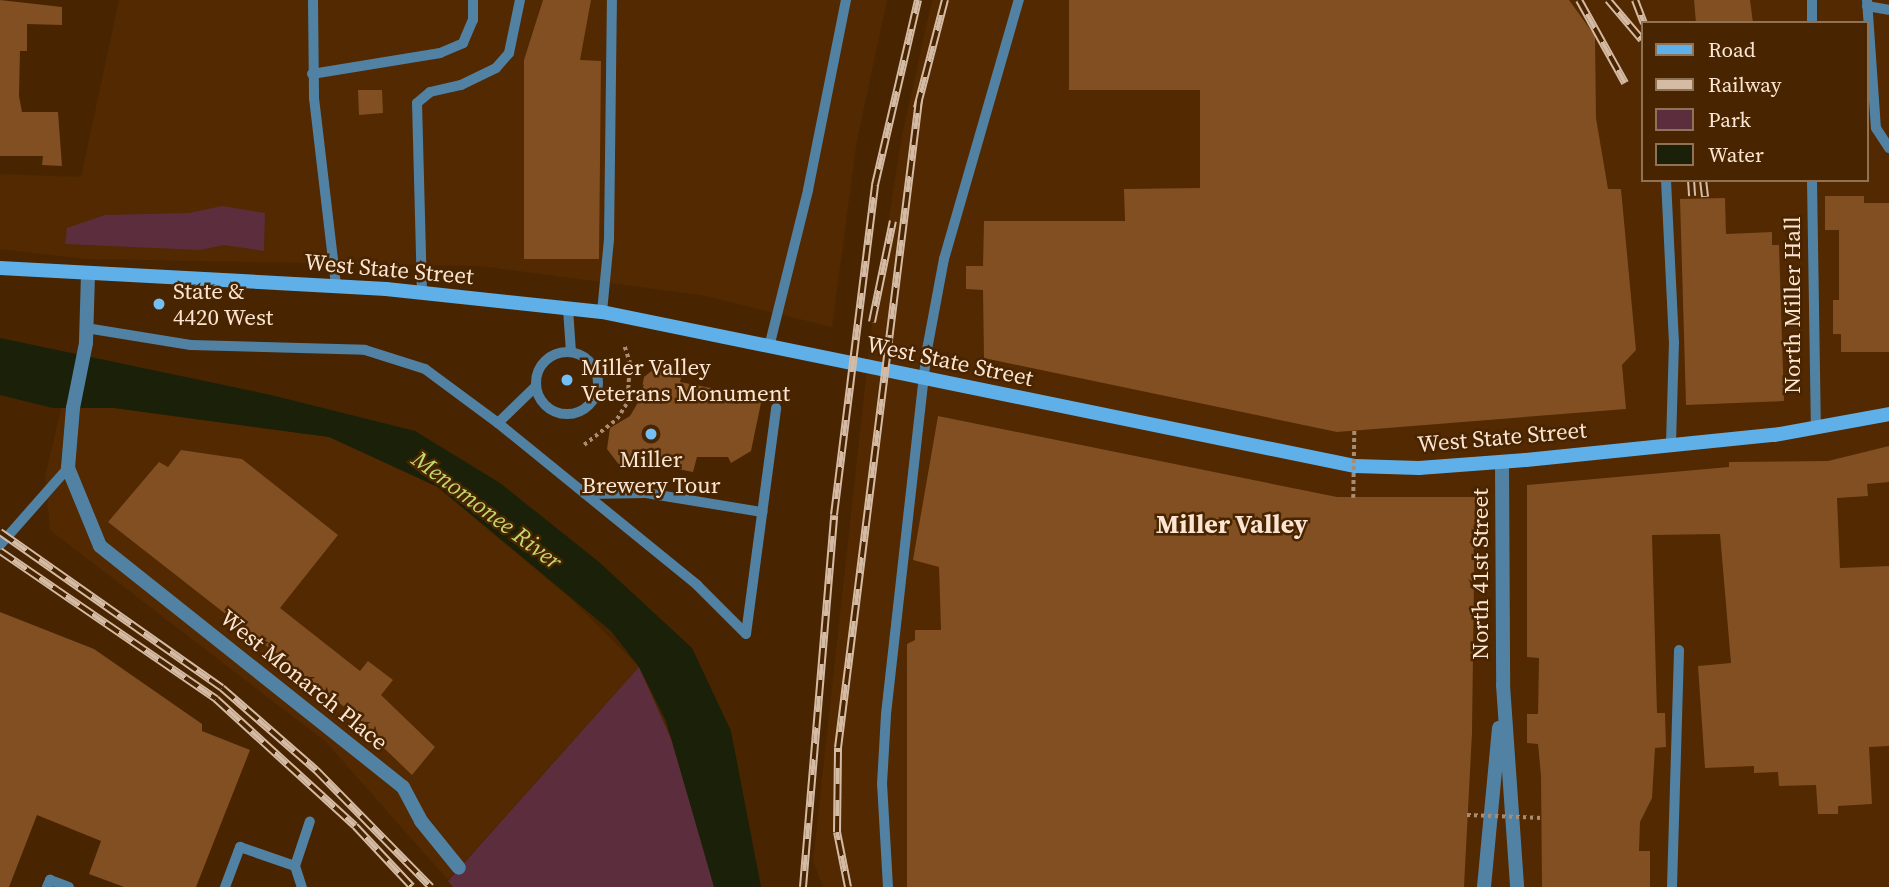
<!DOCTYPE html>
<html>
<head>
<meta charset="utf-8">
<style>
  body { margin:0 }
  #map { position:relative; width:1889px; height:887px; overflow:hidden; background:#482500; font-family:"Source Serif 4",serif }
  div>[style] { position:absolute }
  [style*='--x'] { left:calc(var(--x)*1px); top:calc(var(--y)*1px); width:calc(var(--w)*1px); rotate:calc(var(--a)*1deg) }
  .built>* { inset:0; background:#522900 }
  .green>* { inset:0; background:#5c2e3d }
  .water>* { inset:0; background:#1b2008 }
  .building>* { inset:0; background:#814f22 }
  .path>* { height:3.5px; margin-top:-1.75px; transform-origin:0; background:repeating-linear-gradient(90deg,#a98c71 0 3.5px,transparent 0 7px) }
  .lane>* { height:10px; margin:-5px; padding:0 5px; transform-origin:5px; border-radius:5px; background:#5182a4 }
  .lane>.ring { margin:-5px; padding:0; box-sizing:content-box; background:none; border:10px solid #5182a4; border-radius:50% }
  .street>* { height:14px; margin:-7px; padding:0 7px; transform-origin:7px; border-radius:7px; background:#5182a4 }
  .secondary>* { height:14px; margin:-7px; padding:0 7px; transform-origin:7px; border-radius:7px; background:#5fb0e8 }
  .rail>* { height:8px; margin-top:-4px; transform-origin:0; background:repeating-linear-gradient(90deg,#482500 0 16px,#d5bba4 0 32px); box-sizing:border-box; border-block:2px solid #d5bba4 }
  .path-bridge>* { height:3.5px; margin-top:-1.75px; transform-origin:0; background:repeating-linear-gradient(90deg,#a98c71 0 3.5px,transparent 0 7px) }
  .dots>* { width:19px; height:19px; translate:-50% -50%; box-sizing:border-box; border:4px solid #482500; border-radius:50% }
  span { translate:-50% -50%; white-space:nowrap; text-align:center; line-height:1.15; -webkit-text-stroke:5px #482500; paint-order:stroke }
  .street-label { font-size:23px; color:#fce5d2 }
  .poi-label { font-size:23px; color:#fce5d2 }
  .left { translate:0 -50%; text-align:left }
  .water-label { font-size:24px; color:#c0d96e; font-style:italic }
  .quarter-label { font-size:26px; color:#fce5d2; font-weight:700 }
  .legend { position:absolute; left:1641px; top:21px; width:228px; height:161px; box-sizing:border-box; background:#482500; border:2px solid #907254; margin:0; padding:9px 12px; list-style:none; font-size:21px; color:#fce5d2 }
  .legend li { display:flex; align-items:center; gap:14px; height:35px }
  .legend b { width:35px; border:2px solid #907254 }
</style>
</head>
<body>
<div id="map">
  <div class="built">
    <i style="clip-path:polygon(119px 0,887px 0,857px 140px,832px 327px,701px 295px,480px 266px,86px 259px,0 249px,0 174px,81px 177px)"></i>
    <i style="clip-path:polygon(evenodd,932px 0,1889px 0,1889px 887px,823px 887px,813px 861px,872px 323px,902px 136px,932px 0,1642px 23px,1866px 23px,1866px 180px,1642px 180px,1642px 23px)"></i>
    <i style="clip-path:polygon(63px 401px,330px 437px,437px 487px,571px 599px,639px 667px,448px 880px,326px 742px,50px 530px,45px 477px)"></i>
  </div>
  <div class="green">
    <i style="clip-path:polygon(222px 206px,265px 213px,264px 251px,224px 245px,200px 250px,65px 244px,67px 228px,105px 215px,189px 213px)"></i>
    <i style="clip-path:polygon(639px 667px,681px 761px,714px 887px,453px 887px,448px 881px)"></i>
  </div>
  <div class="water">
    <i style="clip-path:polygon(0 338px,271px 395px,415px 431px,500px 483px,599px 562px,692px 648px,731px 731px,761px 887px,714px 887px,666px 721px,639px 667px,611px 631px,438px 487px,329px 437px,114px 408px,53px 408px,0 395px)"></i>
  </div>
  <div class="building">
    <i style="clip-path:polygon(0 0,62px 7px,62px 25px,27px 24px,27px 51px,20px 51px,19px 96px,22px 112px,58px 112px,62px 166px,42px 165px,43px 156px,0 156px)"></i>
    <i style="clip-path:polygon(543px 0,591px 0,580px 60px,601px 61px,599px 259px,524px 259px,524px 60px)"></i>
    <i style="clip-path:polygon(1069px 0,1569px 0,1595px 36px,1596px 118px,1608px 189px,1621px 189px,1636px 350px,1622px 365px,1626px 409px,1337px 432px,984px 358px,983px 290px,966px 289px,966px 266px,983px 266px,984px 221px,1125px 221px,1124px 189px,1200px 188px,1200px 90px,1069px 90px)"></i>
    <i style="clip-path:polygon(1694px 0,1750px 0,1753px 23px,1696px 23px)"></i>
    <i style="clip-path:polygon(358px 90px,382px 90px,383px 113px,359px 115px)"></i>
    <i style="clip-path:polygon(1825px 196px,1864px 196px,1864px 203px,1889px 203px,1889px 352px,1841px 352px,1841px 334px,1833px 334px,1833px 300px,1839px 300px,1839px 230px,1825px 230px)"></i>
    <i style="clip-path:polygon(1725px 198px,1726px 234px,1772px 232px,1772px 245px,1779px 245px,1784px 401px,1686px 405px,1680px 199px)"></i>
    <i style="clip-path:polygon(659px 365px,683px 370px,680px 382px,762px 398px,751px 451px,731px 463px,728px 457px,697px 457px,693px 472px,633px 460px,620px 466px,607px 449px,610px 428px,630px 416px,640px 399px,644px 377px)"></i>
    <i style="clip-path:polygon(938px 416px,1337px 497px,1475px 497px,1472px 733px,1464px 887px,907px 887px,907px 644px,915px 640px,915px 630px,941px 630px,939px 567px,913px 560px)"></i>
    <i style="clip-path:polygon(1889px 446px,1889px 482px,1867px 484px,1868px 496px,1837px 498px,1840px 568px,1889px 566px,1889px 746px,1869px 747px,1872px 804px,1838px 806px,1838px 814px,1818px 814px,1816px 785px,1779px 786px,1778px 772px,1754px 773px,1754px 766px,1705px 768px,1698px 666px,1731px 663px,1720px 534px,1652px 535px,1657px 713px,1665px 713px,1666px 747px,1655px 748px,1652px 798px,1640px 822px,1639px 851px,1650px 851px,1650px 887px,1542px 887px,1541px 776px,1538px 744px,1527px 743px,1527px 714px,1538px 714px,1539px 658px,1527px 657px,1527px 485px,1729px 467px,1729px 462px,1828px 461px)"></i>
    <i style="clip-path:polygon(181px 450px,242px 459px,338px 535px,280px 608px,360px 671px,368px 661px,393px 680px,381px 695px,435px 747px,412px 775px,359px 724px,361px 720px,108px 522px,159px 462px,168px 467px)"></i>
    <i style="clip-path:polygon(0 612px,94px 649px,202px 724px,202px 731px,250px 750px,196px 887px,124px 887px,89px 874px,101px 841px,37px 815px,9px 887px,0 887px)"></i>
  </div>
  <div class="path">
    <i style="--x:584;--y:445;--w:42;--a:-38.2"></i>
    <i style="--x:617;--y:419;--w:19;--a:-58"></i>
    <i style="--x:627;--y:403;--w:39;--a:-86"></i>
    <i style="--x:630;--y:364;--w:20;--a:-108"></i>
  </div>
  <div class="lane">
    <i style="--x:313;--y:0;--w:98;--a:89.4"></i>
    <i style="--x:314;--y:98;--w:189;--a:83.3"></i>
    <i style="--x:1812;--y:0;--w:23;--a:90"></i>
    <i style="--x:1867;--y:0;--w:128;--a:86"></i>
    <i style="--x:1876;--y:128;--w:24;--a:57"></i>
    <i style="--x:1867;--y:6;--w:22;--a:10"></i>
    <i style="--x:312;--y:74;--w:130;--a:-9.3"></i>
    <i style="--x:440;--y:53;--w:25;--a:-23"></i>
    <i style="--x:463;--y:43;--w:25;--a:-67"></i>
    <i style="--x:473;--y:20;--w:20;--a:-90"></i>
    <i style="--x:1666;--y:180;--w:162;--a:87.2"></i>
    <i style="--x:1674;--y:342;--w:103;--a:91.7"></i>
    <i style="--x:1812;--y:180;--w:249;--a:89.1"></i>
    <i style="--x:422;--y:293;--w:190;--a:-91.5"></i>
    <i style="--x:417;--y:103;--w:17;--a:-40"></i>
    <i style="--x:430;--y:92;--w:32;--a:-13"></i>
    <i style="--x:461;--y:85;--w:39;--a:-26"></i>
    <i style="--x:496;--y:68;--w:20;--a:-49"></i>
    <i style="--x:509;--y:53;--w:54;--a:-78.3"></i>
    <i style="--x:568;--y:309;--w:43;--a:86"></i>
    <i style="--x:602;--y:312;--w:73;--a:-84.5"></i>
    <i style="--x:609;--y:239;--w:239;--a:-89.3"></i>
    <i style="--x:86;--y:328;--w:106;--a:9.2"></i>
    <i style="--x:191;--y:345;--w:174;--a:1.6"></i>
    <i style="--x:365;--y:350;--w:63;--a:17.6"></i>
    <i style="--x:425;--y:369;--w:91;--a:36.5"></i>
    <i style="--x:498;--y:423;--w:257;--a:39.1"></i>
    <i style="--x:697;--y:585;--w:69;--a:45"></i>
    <i style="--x:769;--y:347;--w:162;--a:-76"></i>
    <i style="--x:808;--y:190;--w:194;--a:-78.7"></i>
    <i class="ring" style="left:536px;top:352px;width:52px;height:52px"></i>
    <i style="--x:498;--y:423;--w:53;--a:-44.2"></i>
    <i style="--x:585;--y:494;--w:61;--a:-0.9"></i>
    <i style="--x:646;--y:493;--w:118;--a:9.3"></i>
    <i style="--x:0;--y:545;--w:103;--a:-48.6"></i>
    <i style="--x:746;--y:634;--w:228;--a:-82.4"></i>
    <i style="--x:295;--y:866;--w:47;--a:-71.6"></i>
    <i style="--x:47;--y:887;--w:8;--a:-67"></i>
    <i style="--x:50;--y:880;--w:20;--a:20"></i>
    <i style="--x:225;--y:887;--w:43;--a:-69.4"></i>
    <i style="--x:240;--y:847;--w:58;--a:19.1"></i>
    <i style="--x:295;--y:866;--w:22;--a:72"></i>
    <i style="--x:888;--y:887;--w:103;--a:-93.3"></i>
    <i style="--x:882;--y:784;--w:70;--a:-86.7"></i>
    <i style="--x:886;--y:714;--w:361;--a:-83.6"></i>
    <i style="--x:926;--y:355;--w:98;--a:-79.4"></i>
    <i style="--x:944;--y:259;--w:270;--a:-73.9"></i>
    <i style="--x:1672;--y:887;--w:237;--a:-88.3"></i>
  </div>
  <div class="street">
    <i style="--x:88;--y:274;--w:69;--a:91.7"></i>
    <i style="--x:86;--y:343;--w:66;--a:101.3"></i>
    <i style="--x:73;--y:408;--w:60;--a:94.8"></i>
    <i style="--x:68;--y:468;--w:84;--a:67.7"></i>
    <i style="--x:100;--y:546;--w:387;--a:38.5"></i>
    <i style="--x:403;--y:787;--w:38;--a:62"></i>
    <i style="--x:421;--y:821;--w:60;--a:51"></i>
    <i style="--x:1502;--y:462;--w:223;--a:89.7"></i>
    <i style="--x:1503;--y:685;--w:202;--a:86"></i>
    <i style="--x:1484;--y:887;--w:160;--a:-84.6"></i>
  </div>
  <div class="secondary">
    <i style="--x:0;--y:268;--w:387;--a:3.1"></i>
    <i style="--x:386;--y:289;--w:217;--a:6.1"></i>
    <i style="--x:602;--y:312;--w:769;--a:11.56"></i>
    <i style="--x:1355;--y:466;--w:64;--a:1.8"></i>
    <i style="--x:1419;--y:468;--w:107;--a:-4.3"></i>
    <i style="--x:1526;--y:460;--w:249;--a:-5.8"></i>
    <i style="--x:1774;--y:435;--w:117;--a:-10.3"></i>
  </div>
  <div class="rail">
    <i style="--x:1579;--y:0;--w:95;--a:61"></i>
    <i style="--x:1608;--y:0;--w:52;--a:49.6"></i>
    <i style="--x:1635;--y:0;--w:25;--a:69"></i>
    <i style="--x:917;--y:108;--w:112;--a:-75.5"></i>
    <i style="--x:1691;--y:180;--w:16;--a:86"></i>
    <i style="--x:1703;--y:180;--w:17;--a:83"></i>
    <i style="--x:872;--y:322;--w:103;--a:-78.3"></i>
    <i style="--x:0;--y:532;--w:271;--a:35.1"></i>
    <i style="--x:222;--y:688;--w:125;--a:41.1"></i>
    <i style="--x:316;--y:770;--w:164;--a:45.5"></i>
    <i style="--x:0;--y:551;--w:262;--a:34.4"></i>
    <i style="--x:216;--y:699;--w:188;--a:42.4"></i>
    <i style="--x:355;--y:826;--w:83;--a:46.9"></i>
    <i style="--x:803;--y:887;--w:373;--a:-85.2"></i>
    <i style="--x:834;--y:515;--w:333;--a:-82.9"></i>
    <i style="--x:875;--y:185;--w:190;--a:-76.9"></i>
    <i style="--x:848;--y:887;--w:56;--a:-101.3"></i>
    <i style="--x:837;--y:832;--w:84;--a:-89.3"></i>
    <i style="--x:838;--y:748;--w:653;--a:-82.87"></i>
  </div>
  <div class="path-bridge">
    <i style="--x:1353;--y:498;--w:67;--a:-89.1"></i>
    <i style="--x:1467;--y:815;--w:75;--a:2.3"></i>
  </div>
  <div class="dots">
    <i style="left:159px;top:304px;background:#74c0f6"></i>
    <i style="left:567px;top:380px;background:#74c0f6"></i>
    <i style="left:651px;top:434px;background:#74c0f6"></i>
  </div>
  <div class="street-label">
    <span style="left:389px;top:269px;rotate:5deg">West State Street</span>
    <span style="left:1792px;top:305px;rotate:-90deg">North Miller Hall</span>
    <span style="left:950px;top:361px;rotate:12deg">West State Street</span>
    <span style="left:1502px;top:437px;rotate:-5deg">West State Street</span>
    <span style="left:1480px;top:574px;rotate:-90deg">North 41st Street</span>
    <span style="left:304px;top:680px;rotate:39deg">West Monarch Place</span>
  </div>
  <div class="poi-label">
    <span class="left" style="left:173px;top:304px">State &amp;<br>4420 West</span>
    <span class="left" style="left:581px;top:380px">Miller Valley<br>Veterans Monument</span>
    <span style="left:651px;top:472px">Miller<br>Brewery Tour</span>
  </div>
  <div class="water-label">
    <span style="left:487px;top:510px;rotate:37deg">Menomonee River</span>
  </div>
  <div class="quarter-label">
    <span style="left:1232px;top:525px">Miller Valley</span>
  </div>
  <ul class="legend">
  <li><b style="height:9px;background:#5fb0e8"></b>Road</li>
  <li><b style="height:9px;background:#d5bba4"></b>Railway</li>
  <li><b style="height:19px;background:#5c2e3d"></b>Park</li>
  <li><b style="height:19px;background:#1b2008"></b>Water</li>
  </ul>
</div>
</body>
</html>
